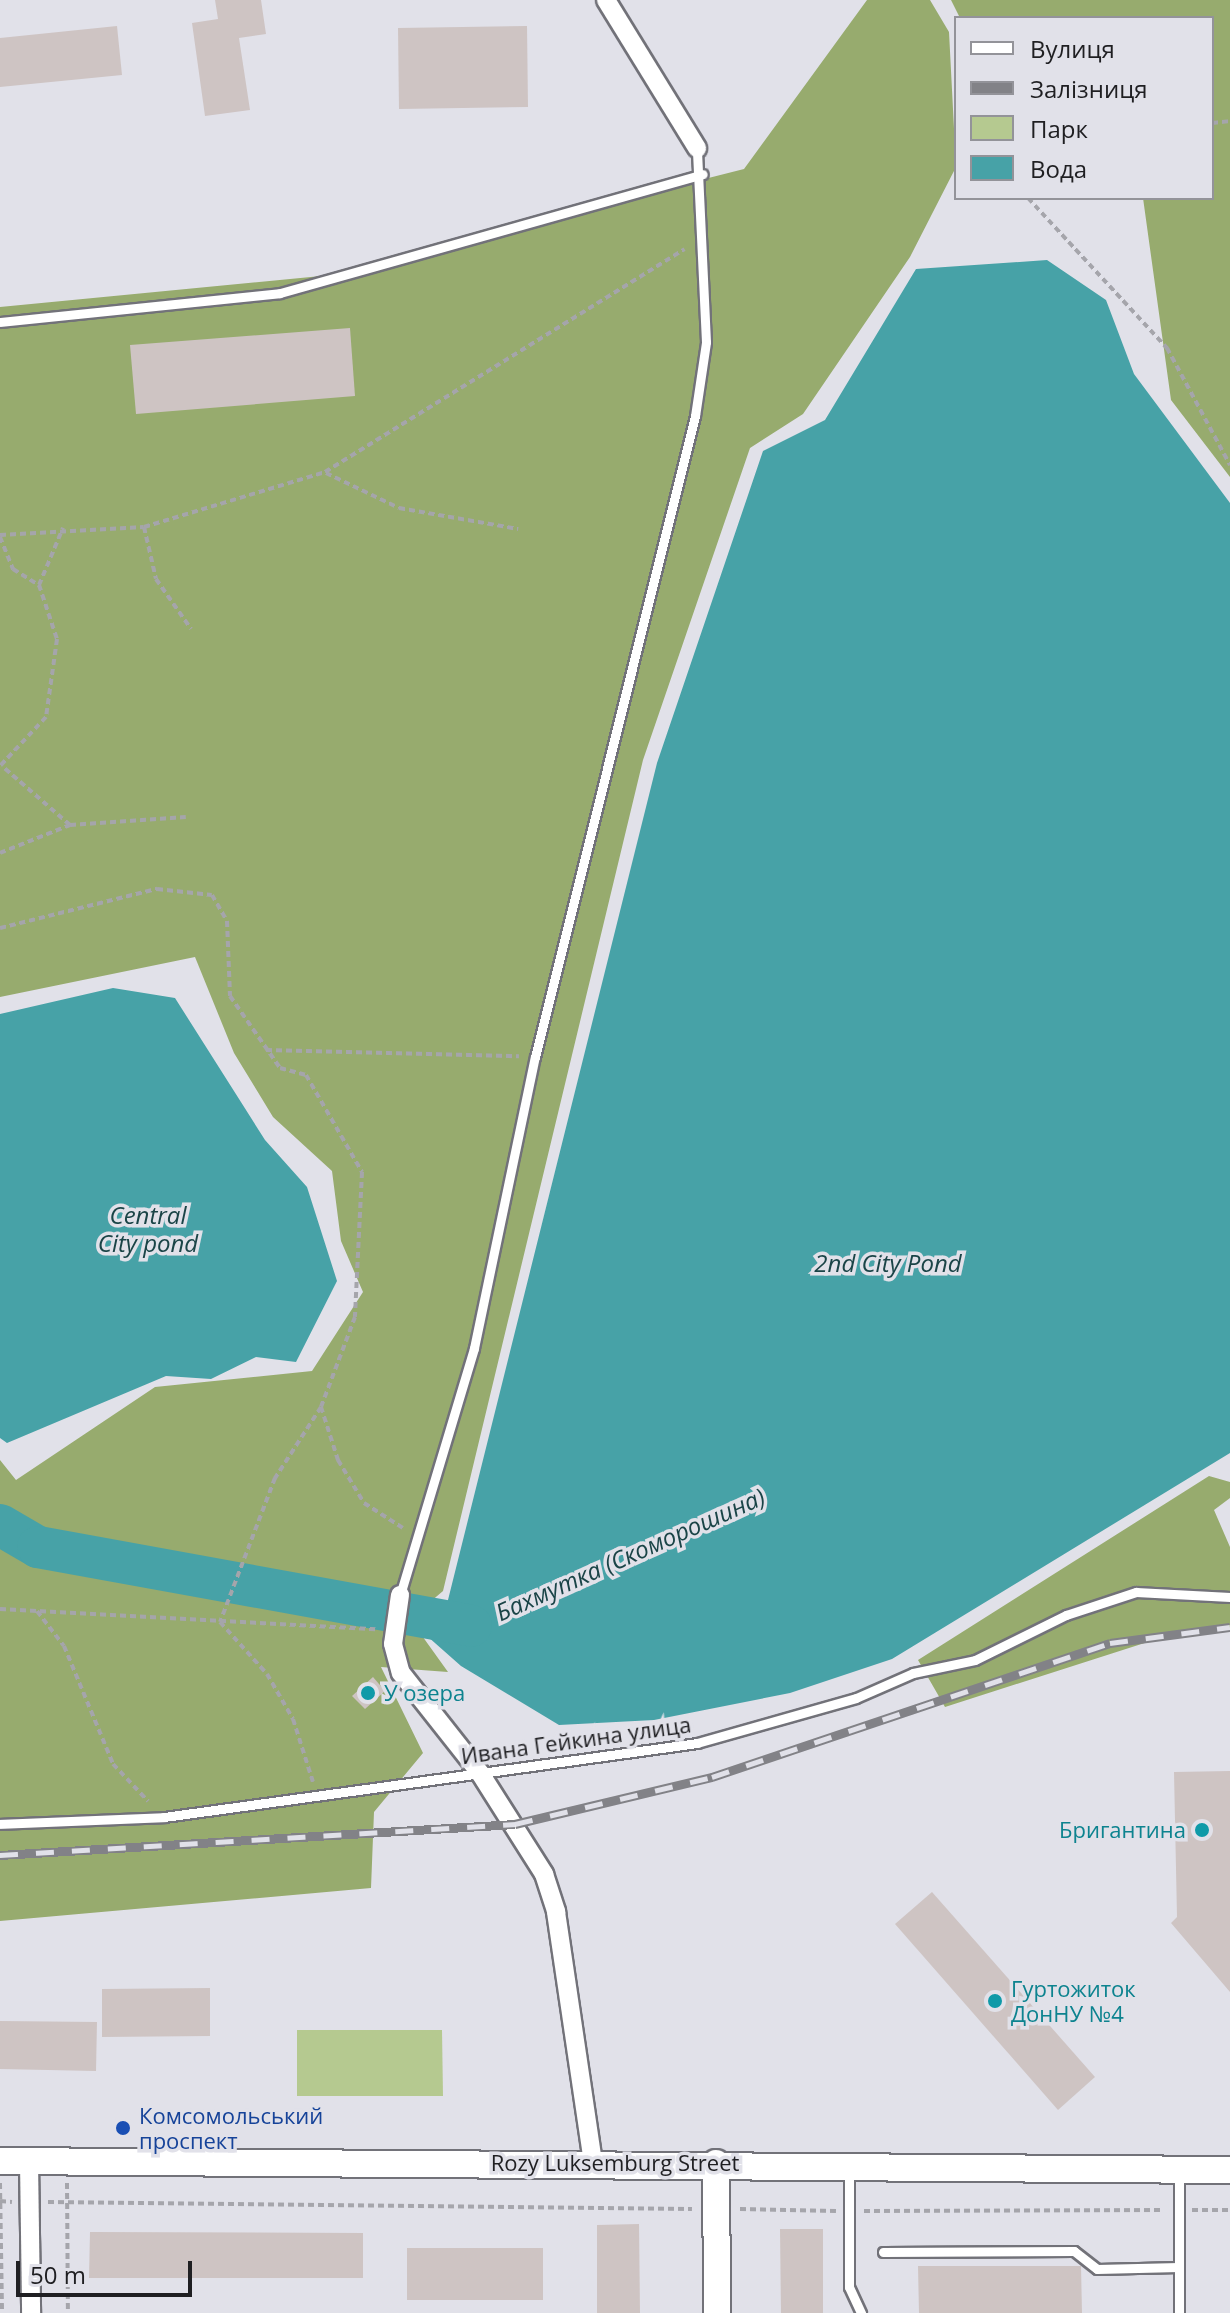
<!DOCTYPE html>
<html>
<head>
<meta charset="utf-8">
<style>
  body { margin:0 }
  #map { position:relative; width:1230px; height:2313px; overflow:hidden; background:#e1e1e9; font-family:"Open Sans",sans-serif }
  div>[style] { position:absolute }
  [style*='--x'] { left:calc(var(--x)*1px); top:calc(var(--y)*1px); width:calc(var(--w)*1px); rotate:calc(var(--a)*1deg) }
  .green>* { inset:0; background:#b5c990 }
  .forest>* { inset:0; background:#97ab6e }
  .water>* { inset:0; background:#47a2a7 }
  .river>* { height:42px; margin:-21px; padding:0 21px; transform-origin:21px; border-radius:21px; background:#47a2a7 }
  .building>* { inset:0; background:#cec4c3 }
  .path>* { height:4px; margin-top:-2px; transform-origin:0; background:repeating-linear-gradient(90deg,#a5a5ab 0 6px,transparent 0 10px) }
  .roads { filter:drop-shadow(2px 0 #727279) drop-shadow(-2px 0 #727279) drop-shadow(0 2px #727279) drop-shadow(0 -2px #727279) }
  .lane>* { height:9px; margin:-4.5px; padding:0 4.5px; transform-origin:4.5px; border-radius:4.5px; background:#fff }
  .street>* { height:18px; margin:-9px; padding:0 9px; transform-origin:9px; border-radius:9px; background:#fff }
  .secondary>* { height:26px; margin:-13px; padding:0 13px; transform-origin:13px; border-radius:13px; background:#fff }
  .rail>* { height:9px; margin-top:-4.5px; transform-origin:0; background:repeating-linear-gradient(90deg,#e1e1e9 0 18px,#828287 0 36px); box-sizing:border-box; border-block:2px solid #828287 }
  .dots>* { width:22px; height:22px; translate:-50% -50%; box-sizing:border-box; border:4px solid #e1e1e9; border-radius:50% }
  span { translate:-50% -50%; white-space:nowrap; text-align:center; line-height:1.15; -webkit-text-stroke:7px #e1e1e9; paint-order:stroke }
  .culture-label { font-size:22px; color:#0d838f }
  .left { translate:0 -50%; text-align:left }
  .right { translate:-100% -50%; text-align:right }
  .street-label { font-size:22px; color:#1f1f22 }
  .transit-label { font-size:22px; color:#164399 }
  .water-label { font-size:24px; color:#1a4447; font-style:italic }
  .legend { position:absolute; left:954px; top:16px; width:260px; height:184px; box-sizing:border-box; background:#e1e1e9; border:2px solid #939399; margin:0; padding:10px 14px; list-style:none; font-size:24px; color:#1f1f22 }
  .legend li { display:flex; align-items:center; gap:16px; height:40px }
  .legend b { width:40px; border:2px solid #939399 }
  .scale { position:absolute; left:16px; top:2261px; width:176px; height:36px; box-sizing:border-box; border:4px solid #1f1f22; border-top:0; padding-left:10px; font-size:24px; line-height:28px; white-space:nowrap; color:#1f1f22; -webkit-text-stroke:6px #e1e1e9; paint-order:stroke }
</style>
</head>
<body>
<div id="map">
  <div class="green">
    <i style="clip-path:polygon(297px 2030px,442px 2030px,443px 2096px,297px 2096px)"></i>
  </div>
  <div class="forest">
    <i style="clip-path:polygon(867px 0,930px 0,949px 32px,956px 167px,910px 257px,803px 414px,750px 448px,643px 760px,443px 1591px,410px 1619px,448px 1672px,381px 1667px,423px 1753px,374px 1812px,371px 1888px,0 1921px,0 1460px,16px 1480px,155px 1387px,312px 1371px,363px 1292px,341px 1241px,332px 1171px,273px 1117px,234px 1053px,195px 957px,0 997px,0 307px,321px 276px,744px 169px)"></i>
    <i style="clip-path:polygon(951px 0,1230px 0,1230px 477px,1171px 400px,1143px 198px,1212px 198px,1212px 18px,960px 18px)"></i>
    <i style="clip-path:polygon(1209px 1476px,1230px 1482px,1230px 1498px,1214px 1510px,1230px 1547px,1230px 1630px,1182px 1631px,945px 1707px,918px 1660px)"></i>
  </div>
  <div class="water">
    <i style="clip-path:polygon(1047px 260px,1106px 300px,1134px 374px,1230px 503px,1230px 1453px,892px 1659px,790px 1693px,654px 1720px,559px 1725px,461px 1666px,418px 1628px,416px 1616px,447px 1604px,657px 763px,763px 451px,825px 420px,916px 269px)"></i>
    <i style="clip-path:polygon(113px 988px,175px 998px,265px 1140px,307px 1187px,337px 1281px,296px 1362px,256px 1357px,211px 1379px,166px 1376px,7px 1443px,0 1438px,0 1014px)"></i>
  </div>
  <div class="river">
    <i style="--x:0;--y:1525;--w:44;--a:30.1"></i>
    <i style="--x:38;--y:1547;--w:440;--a:10.3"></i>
  </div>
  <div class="building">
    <i style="clip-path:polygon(215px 0,261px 0,266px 34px,239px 38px,250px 110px,205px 116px,192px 23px,218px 19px)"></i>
    <i style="clip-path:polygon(117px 26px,122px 75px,0 87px,0 38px)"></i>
    <i style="clip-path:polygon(527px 26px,528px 107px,399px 109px,398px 28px)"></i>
    <i style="clip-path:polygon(350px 328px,355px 396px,136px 414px,130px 345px)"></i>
    <i style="clip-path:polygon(373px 1677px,385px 1691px,365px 1709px,352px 1696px)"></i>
    <i style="clip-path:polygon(1230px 1771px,1230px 1992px,1171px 1923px,1177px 1917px,1174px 1772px)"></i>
    <i style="clip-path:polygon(932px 1892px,1095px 2077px,1058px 2110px,895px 1924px)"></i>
    <i style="clip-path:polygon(210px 1988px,210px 2036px,102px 2037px,102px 1989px)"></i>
    <i style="clip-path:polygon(0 2021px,97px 2022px,96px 2071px,0 2069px)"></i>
    <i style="clip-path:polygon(639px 2224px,640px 2313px,597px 2313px,597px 2225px)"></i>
    <i style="clip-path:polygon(780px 2229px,823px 2229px,823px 2313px,781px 2313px)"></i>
    <i style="clip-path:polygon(90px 2232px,363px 2233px,363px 2278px,89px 2278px)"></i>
    <i style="clip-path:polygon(407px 2248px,543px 2248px,543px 2300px,407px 2300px)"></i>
    <i style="clip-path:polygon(918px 2266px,1081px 2266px,1082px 2313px,919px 2313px)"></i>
  </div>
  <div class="path">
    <i style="--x:1212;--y:123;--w:18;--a:-6"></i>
    <i style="--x:1028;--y:198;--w:205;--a:47.2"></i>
    <i style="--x:1167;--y:348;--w:133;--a:61.7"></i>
    <i style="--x:326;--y:473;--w:81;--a:25.6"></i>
    <i style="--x:399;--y:508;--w:121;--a:10"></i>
    <i style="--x:144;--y:527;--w:53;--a:77"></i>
    <i style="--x:156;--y:579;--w:61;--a:55"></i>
    <i style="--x:0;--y:535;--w:144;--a:-3.2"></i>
    <i style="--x:144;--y:527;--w:189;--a:-16.9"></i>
    <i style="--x:325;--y:472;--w:423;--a:-31.8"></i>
    <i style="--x:0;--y:537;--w:35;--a:68"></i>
    <i style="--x:13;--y:569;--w:31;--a:32"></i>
    <i style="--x:39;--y:585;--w:57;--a:71.6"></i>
    <i style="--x:57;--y:639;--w:79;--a:98"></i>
    <i style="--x:46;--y:717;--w:67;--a:133.2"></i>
    <i style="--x:39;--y:585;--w:62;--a:-67.2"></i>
    <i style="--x:70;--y:825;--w:116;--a:-3.9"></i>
    <i style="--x:0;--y:853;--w:75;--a:-21.8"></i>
    <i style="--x:70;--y:825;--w:90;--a:-139.1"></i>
    <i style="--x:0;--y:928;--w:162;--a:-14"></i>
    <i style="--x:157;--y:889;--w:55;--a:6.2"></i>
    <i style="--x:212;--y:895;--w:30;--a:60"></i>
    <i style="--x:227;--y:921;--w:75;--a:87.7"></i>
    <i style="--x:230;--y:996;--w:88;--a:55.2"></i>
    <i style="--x:280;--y:1068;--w:27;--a:15"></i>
    <i style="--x:306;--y:1075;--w:112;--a:60"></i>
    <i style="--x:362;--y:1172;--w:145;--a:92.8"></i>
    <i style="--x:355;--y:1317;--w:96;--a:110.7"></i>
    <i style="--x:321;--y:1407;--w:85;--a:122.9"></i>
    <i style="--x:275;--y:1478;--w:154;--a:110.9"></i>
    <i style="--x:220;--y:1622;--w:70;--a:47.9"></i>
    <i style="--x:267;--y:1674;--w:52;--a:60"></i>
    <i style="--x:293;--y:1719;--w:66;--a:72.4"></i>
    <i style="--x:266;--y:1050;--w:253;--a:1.4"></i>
    <i style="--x:321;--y:1407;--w:56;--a:72.2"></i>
    <i style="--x:338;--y:1460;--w:50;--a:58.8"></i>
    <i style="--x:364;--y:1503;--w:46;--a:32.7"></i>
    <i style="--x:0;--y:1609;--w:376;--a:3.1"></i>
    <i style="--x:37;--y:1611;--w:44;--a:52.4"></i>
    <i style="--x:64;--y:1646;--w:128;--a:67.4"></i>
    <i style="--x:113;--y:1764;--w:51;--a:46.6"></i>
    <i style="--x:0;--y:2183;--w:130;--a:89.1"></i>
    <i style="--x:67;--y:2183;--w:130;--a:89.6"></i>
    <i style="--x:0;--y:2201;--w:12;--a:5"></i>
    <i style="--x:48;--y:2202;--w:644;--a:0.62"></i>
    <i style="--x:740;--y:2209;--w:96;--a:1.2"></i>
    <i style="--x:1192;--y:2210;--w:38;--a:0"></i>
    <i style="--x:864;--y:2211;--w:300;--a:-0.2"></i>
  </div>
  <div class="roads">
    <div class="lane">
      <i style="--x:0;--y:322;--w:281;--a:-5.9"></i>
      <i style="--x:280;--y:293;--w:439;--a:-15.7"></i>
      <i style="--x:400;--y:1595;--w:258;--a:-73.3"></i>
      <i style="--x:474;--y:1348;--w:297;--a:-78.2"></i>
      <i style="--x:535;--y:1057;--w:661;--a:-75.98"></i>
      <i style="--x:695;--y:416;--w:75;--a:-81.5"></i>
      <i style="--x:706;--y:342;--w:194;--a:-92.7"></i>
      <i style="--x:0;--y:1824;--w:164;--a:-2.4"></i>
      <i style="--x:164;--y:1817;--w:538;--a:-7.9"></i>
      <i style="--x:697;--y:1743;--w:165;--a:-15.8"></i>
      <i style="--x:856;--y:1698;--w:62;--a:-23.7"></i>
      <i style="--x:913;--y:1673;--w:63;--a:-11.8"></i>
      <i style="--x:975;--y:1660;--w:102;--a:-26.3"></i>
      <i style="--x:1066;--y:1615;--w:74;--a:-18.2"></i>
      <i style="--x:1136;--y:1592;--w:94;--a:3"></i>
      <i style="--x:849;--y:2171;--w:116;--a:90"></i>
      <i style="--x:849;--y:2287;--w:29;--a:65"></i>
      <i style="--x:1179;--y:2172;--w:141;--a:90"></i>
      <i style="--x:883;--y:2252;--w:191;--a:-0.3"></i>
      <i style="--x:1074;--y:2251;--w:29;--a:38"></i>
      <i style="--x:1097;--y:2269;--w:82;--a:-1.4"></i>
    </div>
    <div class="street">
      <i style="--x:606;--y:0;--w:174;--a:58.4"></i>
      <i style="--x:400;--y:1595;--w:49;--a:98.1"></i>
      <i style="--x:393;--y:1644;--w:30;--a:75"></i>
      <i style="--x:401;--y:1673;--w:127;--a:51.7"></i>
      <i style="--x:480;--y:1773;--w:120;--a:57.6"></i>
      <i style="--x:544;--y:1874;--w:40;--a:72"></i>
      <i style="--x:556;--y:1912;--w:254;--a:81.6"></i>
      <i style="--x:29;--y:2161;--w:152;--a:89.2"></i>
    </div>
    <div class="secondary">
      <i style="--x:0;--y:2161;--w:1230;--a:0.42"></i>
      <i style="--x:716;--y:2163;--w:150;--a:89.6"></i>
    </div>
  </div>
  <div class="rail">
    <i style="--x:0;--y:1855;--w:516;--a:-3.44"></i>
    <i style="--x:515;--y:1824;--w:203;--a:-13.4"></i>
    <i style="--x:712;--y:1777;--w:420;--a:-18.6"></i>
    <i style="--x:1110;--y:1643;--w:121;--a:-7.6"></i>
  </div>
  <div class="dots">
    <i style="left:368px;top:1693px;background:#0f9aa8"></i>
    <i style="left:1202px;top:1830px;background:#0f9aa8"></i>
    <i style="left:995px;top:2001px;background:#0f9aa8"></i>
    <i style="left:123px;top:2128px;background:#1a4fb4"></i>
  </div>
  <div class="culture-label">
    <span class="left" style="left:384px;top:1693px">У озера</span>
    <span class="right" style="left:1186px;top:1830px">Бригантина</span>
    <span class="left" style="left:1011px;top:2001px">Гуртожиток<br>ДонНУ №4</span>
  </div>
  <div class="street-label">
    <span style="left:576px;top:1740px;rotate:-8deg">Ивана Гейкина улица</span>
    <span style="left:615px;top:2163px">Rozy Luksemburg Street</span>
  </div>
  <div class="transit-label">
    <span class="left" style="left:139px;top:2128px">Комсомольський<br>проспект</span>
  </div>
  <div class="water-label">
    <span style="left:148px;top:1229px">Central<br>City pond</span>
    <span style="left:888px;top:1263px">2nd City Pond</span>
    <span style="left:630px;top:1554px;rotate:-24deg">Бахмутка (Скоморошина)</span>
  </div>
  <ul class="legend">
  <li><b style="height:10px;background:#fff"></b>Вулиця</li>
  <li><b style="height:10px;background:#828287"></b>Залізниця</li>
  <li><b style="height:22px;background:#b5c990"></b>Парк</li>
  <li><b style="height:22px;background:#47a2a7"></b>Вода</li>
  </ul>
  <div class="scale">50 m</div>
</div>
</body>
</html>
